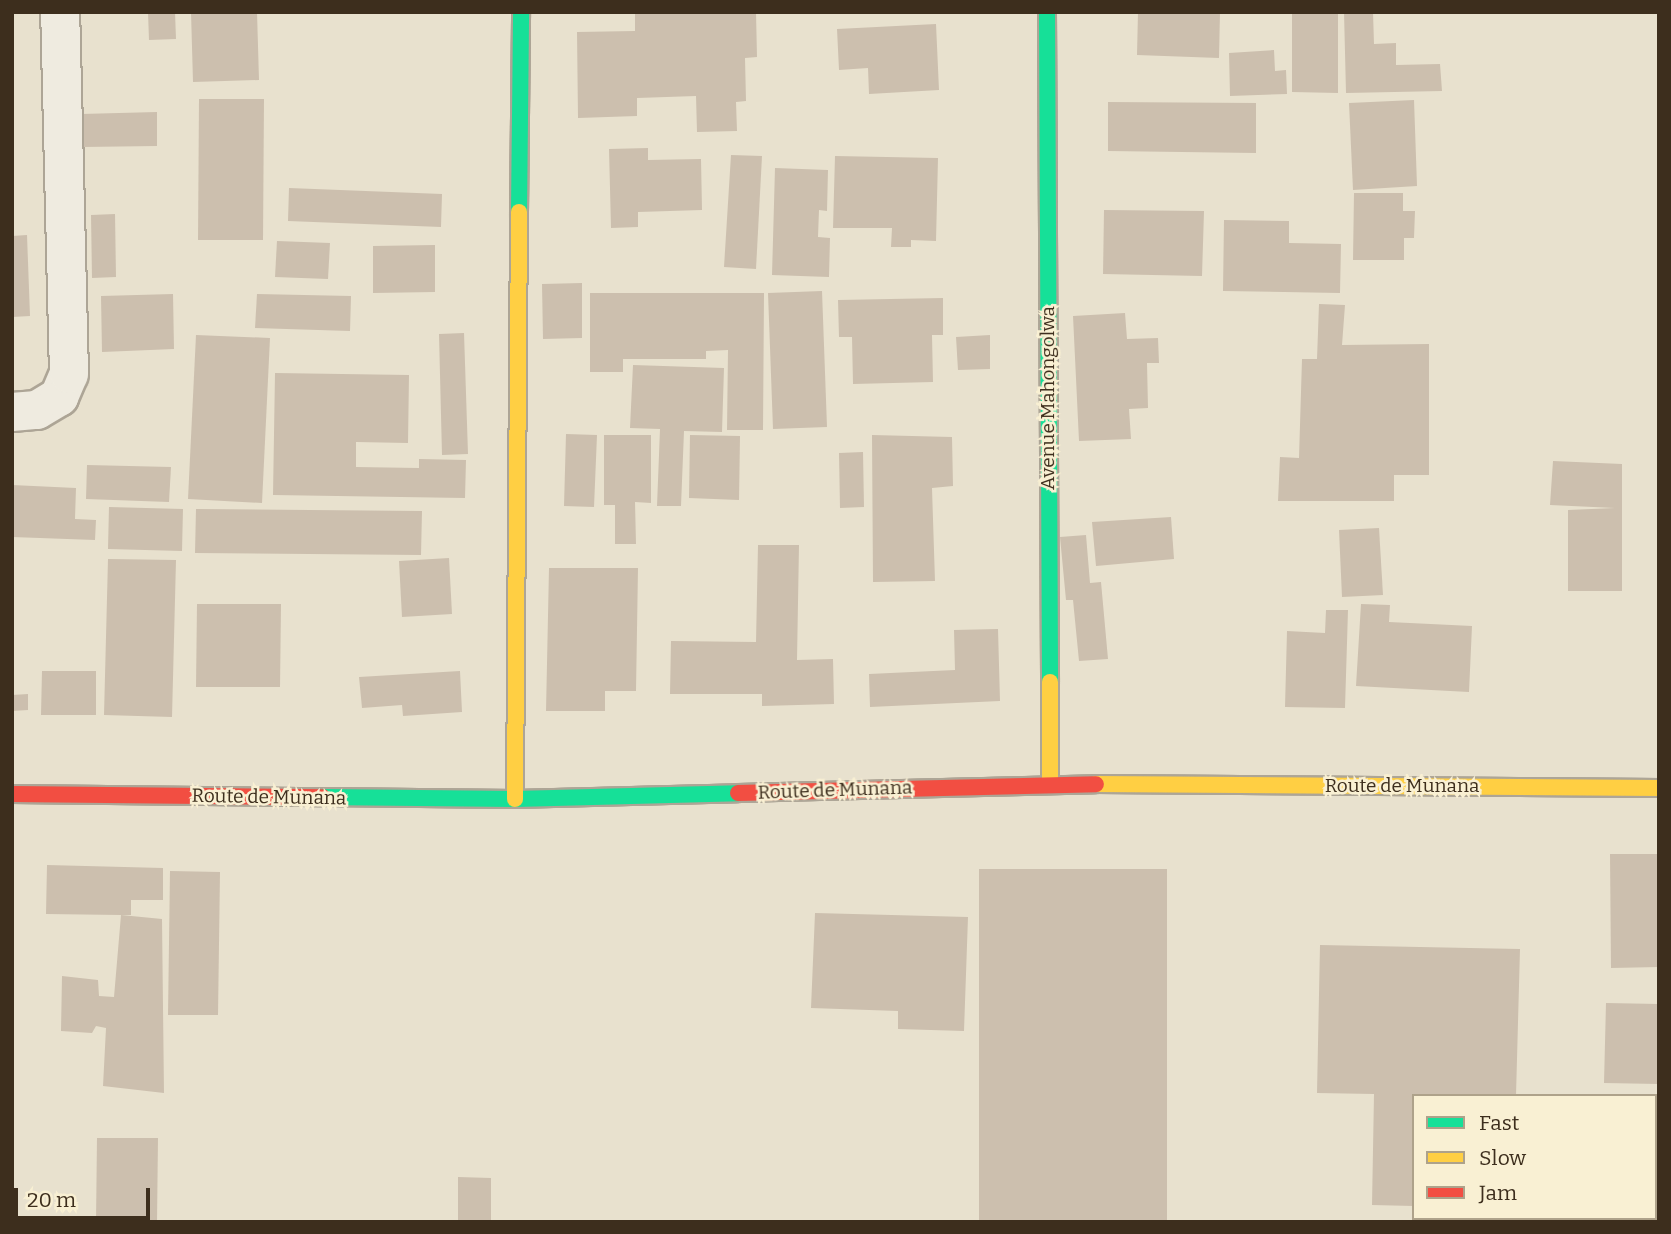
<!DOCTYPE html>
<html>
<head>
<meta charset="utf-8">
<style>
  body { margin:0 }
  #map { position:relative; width:1671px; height:1234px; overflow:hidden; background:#e8e1ce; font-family:Bitter,serif }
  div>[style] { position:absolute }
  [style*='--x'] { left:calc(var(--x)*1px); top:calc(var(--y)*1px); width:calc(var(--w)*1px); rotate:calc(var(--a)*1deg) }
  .building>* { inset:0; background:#ccbfae }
  .roads { filter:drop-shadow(2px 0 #ada596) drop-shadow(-2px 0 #ada596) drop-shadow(0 2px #ada596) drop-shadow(0 -2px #ada596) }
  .street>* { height:38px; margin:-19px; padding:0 19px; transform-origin:19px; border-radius:19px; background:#efebe0 }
  .fast>* { height:16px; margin:-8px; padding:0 8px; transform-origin:8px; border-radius:8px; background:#16e098 }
  .slow>* { height:16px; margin:-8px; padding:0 8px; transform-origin:8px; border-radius:8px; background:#ffcf43 }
  .jam>* { height:16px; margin:-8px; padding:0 8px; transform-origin:8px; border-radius:8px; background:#f24e42 }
  span { translate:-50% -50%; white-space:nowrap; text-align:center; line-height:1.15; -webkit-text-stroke:5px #f9f0d3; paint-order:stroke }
  .street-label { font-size:19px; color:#3d2e1d }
  .frame { position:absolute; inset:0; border:14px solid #3d2e1d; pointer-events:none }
  .legend { position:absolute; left:1412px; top:1094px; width:245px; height:126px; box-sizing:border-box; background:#f9f0d3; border:2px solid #aea28a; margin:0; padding:9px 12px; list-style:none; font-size:21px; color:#3d2e1d }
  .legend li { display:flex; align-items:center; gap:14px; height:35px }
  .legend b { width:35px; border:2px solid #aea28a }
  .scale { position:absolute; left:14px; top:1188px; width:136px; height:32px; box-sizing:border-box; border:4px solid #3d2e1d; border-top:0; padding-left:9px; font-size:21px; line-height:24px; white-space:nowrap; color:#3d2e1d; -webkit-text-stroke:5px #f9f0d3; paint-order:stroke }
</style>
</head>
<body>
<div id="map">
  <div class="building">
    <i style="clip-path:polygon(148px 12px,175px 12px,176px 39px,149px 40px)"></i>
    <i style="clip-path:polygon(191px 12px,257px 12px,259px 80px,193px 82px)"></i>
    <i style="clip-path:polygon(635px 12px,756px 12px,757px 57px,745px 58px,746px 101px,736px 102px,737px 131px,697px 132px,696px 96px,637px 98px,637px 116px,578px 118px,577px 32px,635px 31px)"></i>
    <i style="clip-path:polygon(1138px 12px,1220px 12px,1219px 58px,1137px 55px)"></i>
    <i style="clip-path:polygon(1292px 12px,1338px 12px,1338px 93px,1292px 92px)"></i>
    <i style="clip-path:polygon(1344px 12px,1373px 12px,1374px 44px,1396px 43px,1396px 65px,1440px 64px,1442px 91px,1346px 93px)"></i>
    <i style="clip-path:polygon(936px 24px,939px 90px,869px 94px,868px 68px,839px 70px,837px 29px)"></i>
    <i style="clip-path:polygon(1274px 50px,1275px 71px,1286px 70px,1287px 94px,1230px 96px,1229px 53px)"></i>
    <i style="clip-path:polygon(199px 99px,264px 99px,263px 240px,198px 240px)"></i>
    <i style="clip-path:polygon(1414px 100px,1417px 186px,1353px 190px,1349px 103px)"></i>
    <i style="clip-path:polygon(1108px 102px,1256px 103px,1256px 153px,1108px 151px)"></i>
    <i style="clip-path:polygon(157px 112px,157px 146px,82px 147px,81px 114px)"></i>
    <i style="clip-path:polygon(648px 148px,648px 160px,701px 159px,702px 210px,638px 212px,638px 227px,611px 228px,609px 149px)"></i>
    <i style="clip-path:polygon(731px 155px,762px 156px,756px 269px,724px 267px)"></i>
    <i style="clip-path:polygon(835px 156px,938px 158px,936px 241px,911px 240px,911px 247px,891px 247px,892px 228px,833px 228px)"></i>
    <i style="clip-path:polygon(775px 168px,828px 170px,827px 211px,819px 210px,818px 237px,830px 238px,829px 277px,772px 275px)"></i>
    <i style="clip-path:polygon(289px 188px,442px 194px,441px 227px,288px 221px)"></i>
    <i style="clip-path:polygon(1354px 193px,1403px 193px,1403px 211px,1415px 211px,1414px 238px,1404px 238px,1404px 260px,1353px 260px)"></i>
    <i style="clip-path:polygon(1104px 210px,1204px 211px,1202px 276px,1103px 274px)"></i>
    <i style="clip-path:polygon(115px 214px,116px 277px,92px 278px,91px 215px)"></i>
    <i style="clip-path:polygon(1224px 220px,1289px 221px,1289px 243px,1341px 244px,1340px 293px,1223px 291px)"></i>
    <i style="clip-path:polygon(27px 235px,30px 316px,12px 317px,12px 236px)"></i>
    <i style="clip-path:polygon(277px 241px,330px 243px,328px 279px,275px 277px)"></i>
    <i style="clip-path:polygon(435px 245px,435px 292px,373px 293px,373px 246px)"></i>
    <i style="clip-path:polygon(582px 283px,582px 338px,543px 339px,542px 284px)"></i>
    <i style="clip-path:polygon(822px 291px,827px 427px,773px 429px,768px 293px)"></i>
    <i style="clip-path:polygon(590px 293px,764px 293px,763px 430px,727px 430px,728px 350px,706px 351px,706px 359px,623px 359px,623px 372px,590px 372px)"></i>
    <i style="clip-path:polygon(173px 294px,174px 349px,102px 352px,101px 296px)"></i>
    <i style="clip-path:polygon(257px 294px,351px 296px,350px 331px,255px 328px)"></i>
    <i style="clip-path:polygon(943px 298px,943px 335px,932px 335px,933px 382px,853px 384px,852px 337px,839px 337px,838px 300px)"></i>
    <i style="clip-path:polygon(1319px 304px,1345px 305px,1342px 345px,1429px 344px,1429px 475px,1394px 475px,1394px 501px,1278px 501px,1280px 457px,1299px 458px,1302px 359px,1317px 359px)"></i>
    <i style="clip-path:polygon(1125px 313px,1127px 339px,1158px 338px,1159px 363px,1147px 363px,1148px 408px,1129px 409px,1131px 439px,1079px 441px,1073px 316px)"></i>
    <i style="clip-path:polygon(464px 333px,468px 454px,442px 455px,439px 334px)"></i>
    <i style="clip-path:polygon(196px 335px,270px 338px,262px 503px,188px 499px)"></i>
    <i style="clip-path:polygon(990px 335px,990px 369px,958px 370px,956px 337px)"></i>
    <i style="clip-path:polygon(633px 365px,724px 368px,722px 432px,684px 431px,681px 506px,657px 506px,660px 429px,630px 428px)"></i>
    <i style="clip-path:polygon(275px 373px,409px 375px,408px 443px,356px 442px,356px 467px,419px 468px,419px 459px,466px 460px,465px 498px,273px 495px)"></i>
    <i style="clip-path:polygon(566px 434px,597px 435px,594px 507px,564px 506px)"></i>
    <i style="clip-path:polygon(604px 435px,651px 435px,651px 503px,635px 502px,636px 544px,615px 544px,615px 505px,604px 505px)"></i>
    <i style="clip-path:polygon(690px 435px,740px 436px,739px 500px,689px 498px)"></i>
    <i style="clip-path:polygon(872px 435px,952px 437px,953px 486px,932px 488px,935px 581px,873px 582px)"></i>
    <i style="clip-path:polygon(863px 452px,864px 507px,840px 508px,839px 453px)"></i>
    <i style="clip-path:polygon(1553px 461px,1622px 464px,1622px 591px,1568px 591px,1568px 510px,1615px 508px,1550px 505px)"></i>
    <i style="clip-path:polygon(87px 465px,171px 467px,169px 502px,86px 499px)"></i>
    <i style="clip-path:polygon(12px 485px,76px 488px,75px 519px,96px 520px,95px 540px,12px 537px)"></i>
    <i style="clip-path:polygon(109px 507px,183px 509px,182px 551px,108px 549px)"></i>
    <i style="clip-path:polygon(196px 509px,422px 511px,421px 555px,195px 553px)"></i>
    <i style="clip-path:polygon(1171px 517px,1174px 559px,1096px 566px,1092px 522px)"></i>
    <i style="clip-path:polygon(1379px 528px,1383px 595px,1342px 597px,1339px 530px)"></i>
    <i style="clip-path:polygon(1086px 535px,1090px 583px,1101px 582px,1108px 659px,1079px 661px,1073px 600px,1066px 600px,1060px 537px)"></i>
    <i style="clip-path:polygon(758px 545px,799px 545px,797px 660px,833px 659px,834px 704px,762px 706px,762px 694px,670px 694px,671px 641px,756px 642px)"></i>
    <i style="clip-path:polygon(449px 558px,452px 614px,402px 617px,399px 561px)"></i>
    <i style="clip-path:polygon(108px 559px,176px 560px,172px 717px,104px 715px)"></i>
    <i style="clip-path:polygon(549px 568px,638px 568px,636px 691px,605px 691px,605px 711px,546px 711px)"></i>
    <i style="clip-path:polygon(197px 604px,281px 604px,280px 687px,196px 687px)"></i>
    <i style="clip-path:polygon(1361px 604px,1390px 605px,1389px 622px,1472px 626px,1469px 692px,1356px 686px)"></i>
    <i style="clip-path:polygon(1326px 610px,1348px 610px,1345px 708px,1285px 707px,1287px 631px,1325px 633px)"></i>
    <i style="clip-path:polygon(998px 629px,1000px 701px,870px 707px,869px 674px,955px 670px,954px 630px)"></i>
    <i style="clip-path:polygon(42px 671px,96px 671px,96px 715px,41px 715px)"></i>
    <i style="clip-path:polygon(460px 671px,462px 712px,403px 716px,402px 705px,362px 708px,359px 677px)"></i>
    <i style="clip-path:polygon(28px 694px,28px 710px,12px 711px,12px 695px)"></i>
    <i style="clip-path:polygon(1610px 854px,1659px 854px,1659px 967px,1611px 968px)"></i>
    <i style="clip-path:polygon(47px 865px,163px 868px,163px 900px,131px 900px,131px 915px,121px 915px,162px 919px,164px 1093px,103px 1086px,106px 1028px,96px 1026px,92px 1033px,61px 1031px,62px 976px,98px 980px,99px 996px,114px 997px,121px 915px,46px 914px)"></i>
    <i style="clip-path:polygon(979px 869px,1167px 869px,1167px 1222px,979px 1222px)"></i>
    <i style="clip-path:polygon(170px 871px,220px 872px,218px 1015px,168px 1015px)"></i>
    <i style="clip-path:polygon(815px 913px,968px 917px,964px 1031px,898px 1029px,898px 1011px,811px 1008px)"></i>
    <i style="clip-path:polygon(1320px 945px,1520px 949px,1516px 1096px,1414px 1096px,1414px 1206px,1372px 1205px,1374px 1094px,1317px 1093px)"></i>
    <i style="clip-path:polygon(1606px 1003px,1659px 1004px,1659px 1084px,1604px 1083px)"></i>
    <i style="clip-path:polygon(1655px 1114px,1659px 1114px,1659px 1195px,1655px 1195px)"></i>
    <i style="clip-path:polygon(97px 1138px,158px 1138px,157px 1222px,96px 1222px)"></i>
    <i style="clip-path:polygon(458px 1177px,491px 1178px,491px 1222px,458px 1222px)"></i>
  </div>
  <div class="roads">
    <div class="street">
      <i style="--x:12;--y:412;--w:25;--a:-5"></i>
      <i style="--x:37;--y:410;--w:26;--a:-31"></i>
      <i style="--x:59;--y:397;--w:25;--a:-67"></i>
      <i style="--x:69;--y:374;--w:362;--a:-91.4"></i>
    </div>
    <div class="fast">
      <i style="--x:1047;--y:12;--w:670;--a:89.74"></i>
      <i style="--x:519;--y:212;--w:200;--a:-89.4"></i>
      <i style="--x:323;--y:797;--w:192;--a:0.6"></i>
      <i style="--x:515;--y:799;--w:223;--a:-1.5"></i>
    </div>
    <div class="slow">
      <i style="--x:1050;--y:682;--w:102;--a:90"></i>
      <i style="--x:1096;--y:784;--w:563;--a:0.41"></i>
      <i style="--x:515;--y:799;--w:587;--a:-89.61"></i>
    </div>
    <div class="jam">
      <i style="--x:738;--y:793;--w:358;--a:-1.4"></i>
      <i style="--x:12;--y:794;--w:311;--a:0.6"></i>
    </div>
  </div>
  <div class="street-label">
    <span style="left:1048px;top:398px;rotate:-90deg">Avenue Mahongolwa</span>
    <span style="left:1402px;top:786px">Route de Munana</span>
    <span style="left:835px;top:790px;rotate:-2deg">Route de Munana</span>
    <span style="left:269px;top:797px;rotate:1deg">Route de Munana</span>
  </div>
  <div class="frame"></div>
  <ul class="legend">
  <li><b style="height:9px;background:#16e098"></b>Fast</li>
  <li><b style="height:9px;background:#ffcf43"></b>Slow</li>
  <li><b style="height:9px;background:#f24e42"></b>Jam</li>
  </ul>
  <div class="scale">20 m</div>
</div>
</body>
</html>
